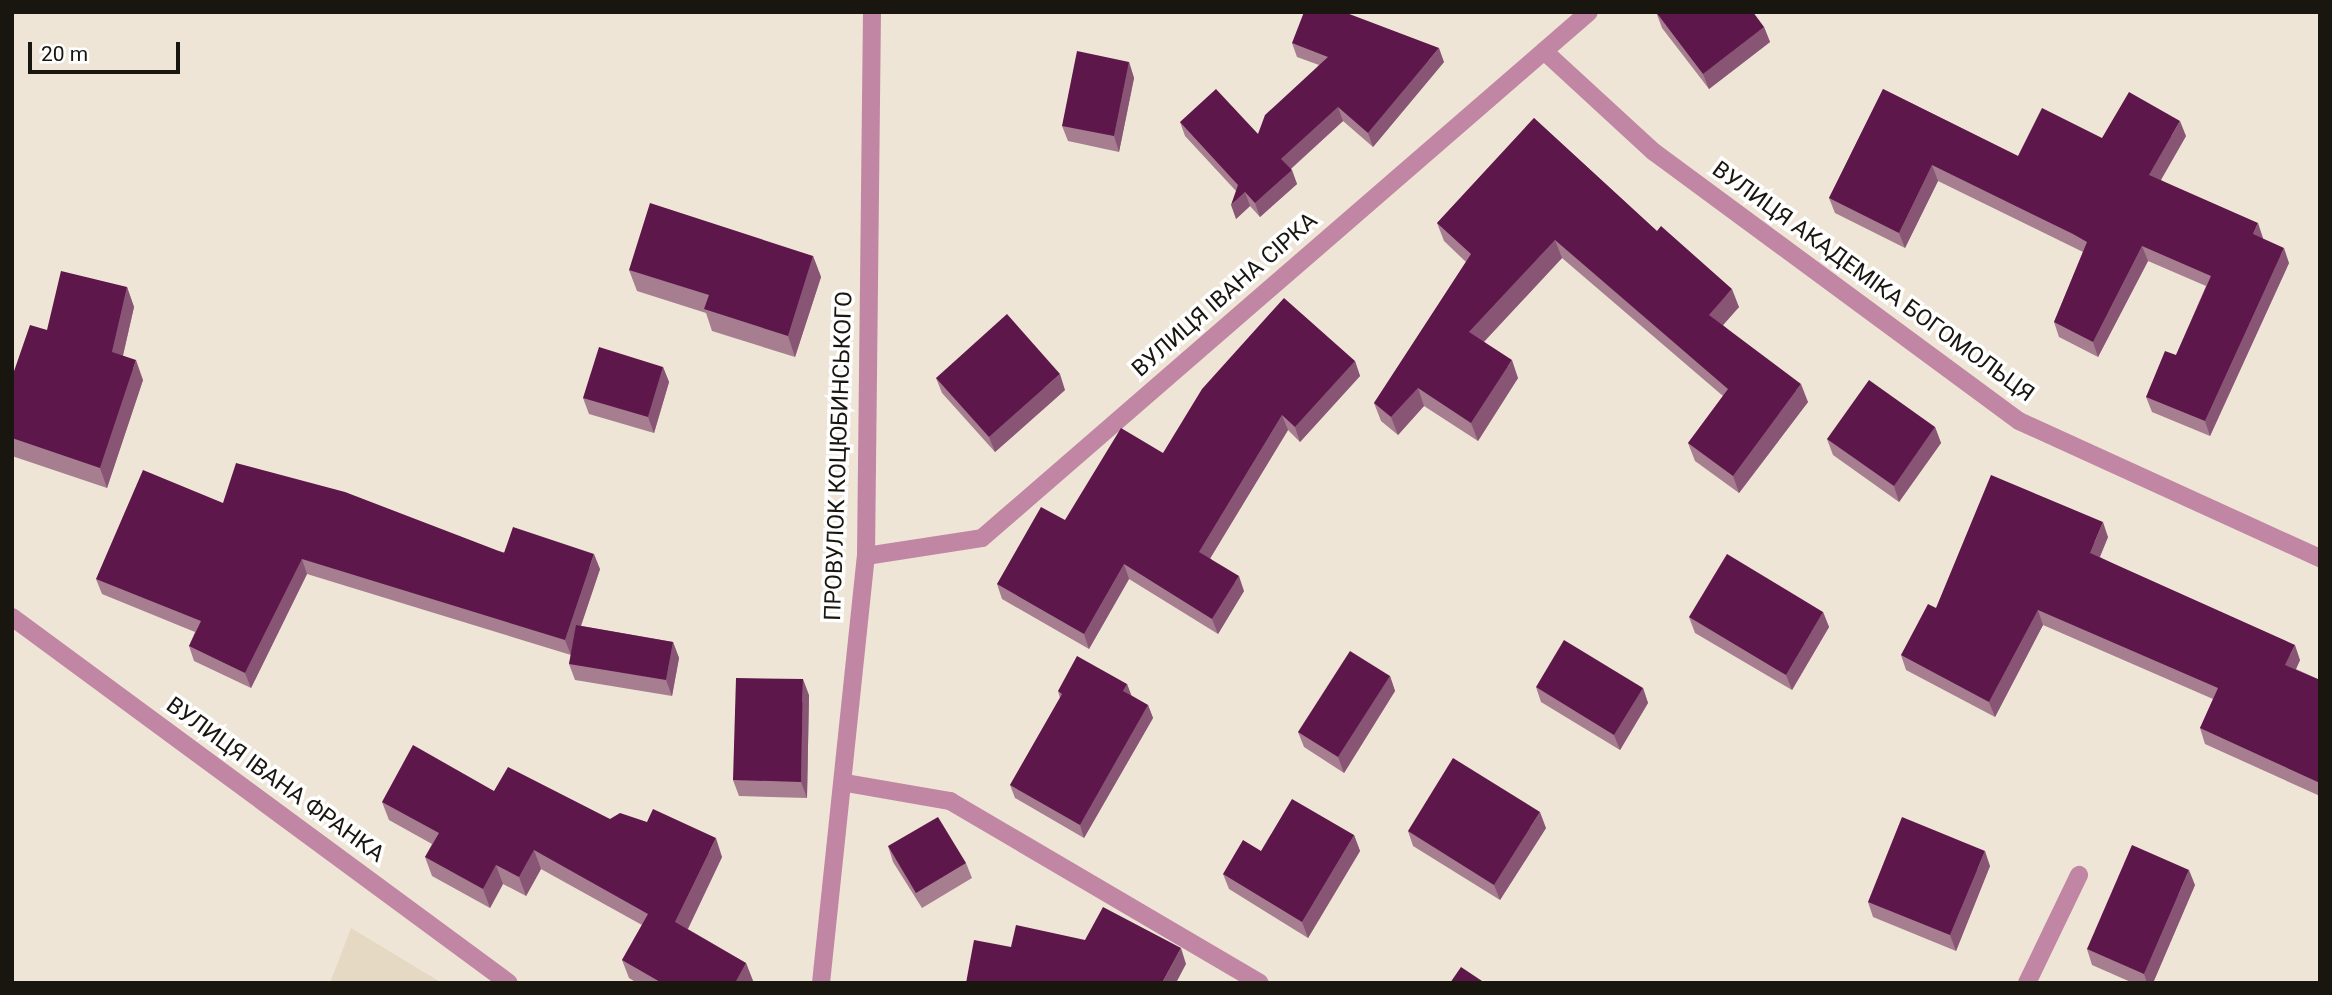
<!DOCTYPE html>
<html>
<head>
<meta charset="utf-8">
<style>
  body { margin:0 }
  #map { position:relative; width:2332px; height:995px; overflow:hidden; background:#eee5d6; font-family:Roboto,sans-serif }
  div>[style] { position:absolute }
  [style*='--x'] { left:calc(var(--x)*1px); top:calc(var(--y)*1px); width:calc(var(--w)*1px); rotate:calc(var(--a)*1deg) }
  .built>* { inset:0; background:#e6d9c4 }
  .minor>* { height:18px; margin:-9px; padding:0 9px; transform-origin:9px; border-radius:9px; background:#c086a3 }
  .wall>* { inset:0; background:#a67e90 }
  .shaded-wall>* { inset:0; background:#885575 }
  .building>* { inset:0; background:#5d174b }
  span { translate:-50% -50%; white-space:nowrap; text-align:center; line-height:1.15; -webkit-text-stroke:7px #fff; paint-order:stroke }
  .street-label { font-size:23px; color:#191610 }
  .frame { position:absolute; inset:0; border:14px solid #191610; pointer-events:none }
  .scale { position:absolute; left:28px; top:42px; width:152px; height:32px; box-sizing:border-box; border:4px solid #191610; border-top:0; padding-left:9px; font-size:21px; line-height:24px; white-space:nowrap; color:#191610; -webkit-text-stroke:5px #fff; paint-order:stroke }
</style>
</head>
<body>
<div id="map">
  <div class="built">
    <i style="clip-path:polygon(351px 928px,442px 983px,330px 983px)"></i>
  </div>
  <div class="minor">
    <i style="--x:1544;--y:51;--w:149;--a:42.6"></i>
    <i style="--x:1654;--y:152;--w:453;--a:36.4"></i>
    <i style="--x:2019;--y:421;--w:331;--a:24.5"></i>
    <i style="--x:866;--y:556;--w:117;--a:-8.8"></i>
    <i style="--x:982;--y:538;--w:803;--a:-40.91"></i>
    <i style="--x:12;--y:617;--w:617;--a:36.37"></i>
    <i style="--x:846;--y:783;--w:106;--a:9.8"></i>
    <i style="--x:950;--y:801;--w:359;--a:30.4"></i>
    <i style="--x:821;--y:983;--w:429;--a:-84"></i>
    <i style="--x:866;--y:556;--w:544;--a:-89.37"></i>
    <i style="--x:2027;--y:983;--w:120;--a:-64.3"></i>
  </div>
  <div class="wall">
    <i style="clip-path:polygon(1656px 12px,1764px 27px,1770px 42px,1709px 89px,1662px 28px)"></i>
    <i style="clip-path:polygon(1292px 43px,1444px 62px,1373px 147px,1343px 121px,1291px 169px,1297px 184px,1260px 217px,1250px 206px,1236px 219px,1236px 191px,1185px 136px,1180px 122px,1258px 134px,1319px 65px,1297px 57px)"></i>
    <i style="clip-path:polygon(1129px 62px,1134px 78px,1119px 152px,1068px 141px,1062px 126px)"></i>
    <i style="clip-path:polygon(1883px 89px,2018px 156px,2102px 138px,2186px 136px,2161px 180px,2263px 238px,2263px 239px,2289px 263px,2210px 436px,2152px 412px,2146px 397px,2176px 355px,2206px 286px,2148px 261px,2098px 357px,2059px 337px,2054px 322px,2083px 252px,1938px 181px,1905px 248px,1835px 213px,1829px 198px)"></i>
    <i style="clip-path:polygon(1534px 118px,1739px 307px,1723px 325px,1808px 402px,1739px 493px,1695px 461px,1688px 443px,1723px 396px,1562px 258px,1484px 342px,1518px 378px,1478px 441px,1424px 406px,1398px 435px,1381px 421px,1374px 403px,1466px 262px,1444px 241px,1437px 223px)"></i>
    <i style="clip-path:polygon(813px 256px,821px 277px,795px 357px,712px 331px,706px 313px,637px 291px,629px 270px)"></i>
    <i style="clip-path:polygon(127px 287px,134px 307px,123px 356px,143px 380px,107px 488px,12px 456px,12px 377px,47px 330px)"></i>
    <i style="clip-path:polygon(1355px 361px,1360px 376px,1300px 442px,1288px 430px,1210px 558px,1244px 591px,1218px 634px,1129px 579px,1089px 649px,1002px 599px,997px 584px,1065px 520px,1163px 453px)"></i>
    <i style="clip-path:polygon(663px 367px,669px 382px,654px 433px,589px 414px,583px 398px)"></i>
    <i style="clip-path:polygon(936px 378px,1065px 390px,995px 452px,942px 393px)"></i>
    <i style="clip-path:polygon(1935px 427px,1941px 443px,1899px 502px,1833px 455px,1827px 439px)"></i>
    <i style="clip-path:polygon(223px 503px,600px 569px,581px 626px,673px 642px,679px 658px,672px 696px,575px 680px,569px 664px,571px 655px,307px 574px,251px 688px,194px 661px,189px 646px,195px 632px,102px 594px,96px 579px)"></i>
    <i style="clip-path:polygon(2108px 537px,2100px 557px,2300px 660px,2296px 669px,2320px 680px,2320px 796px,2205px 744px,2200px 728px,2213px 699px,2043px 625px,1995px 717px,1906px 670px,1901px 655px,1936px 608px)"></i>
    <i style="clip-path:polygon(1823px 612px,1829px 627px,1792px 690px,1695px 633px,1689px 617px)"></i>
    <i style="clip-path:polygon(1390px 676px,1395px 691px,1344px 773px,1304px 747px,1298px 732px)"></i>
    <i style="clip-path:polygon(1127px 684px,1131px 695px,1148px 705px,1153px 718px,1084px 838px,1015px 798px,1010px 785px,1060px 698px,1058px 691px)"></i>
    <i style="clip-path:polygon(1536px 687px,1643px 688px,1648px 703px,1620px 750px,1541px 702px)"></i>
    <i style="clip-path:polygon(809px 695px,807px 798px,739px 796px,733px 780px)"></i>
    <i style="clip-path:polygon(494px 791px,610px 819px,722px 857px,688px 929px,746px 963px,753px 981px,752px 983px,637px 983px,629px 978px,622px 960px,642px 925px,541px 869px,526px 896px,503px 884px,490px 908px,432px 876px,425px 857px,432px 844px,389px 820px,382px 802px)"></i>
    <i style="clip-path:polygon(1546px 828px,1500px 900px,1413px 846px,1408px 831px)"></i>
    <i style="clip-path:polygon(1354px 835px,1360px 851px,1308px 938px,1229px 889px,1223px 874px,1261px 851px)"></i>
    <i style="clip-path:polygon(888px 846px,966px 863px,972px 878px,922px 908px,893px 862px)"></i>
    <i style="clip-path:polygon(1990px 866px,1956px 951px,1873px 917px,1868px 902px)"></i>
    <i style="clip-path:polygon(2195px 885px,2153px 983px,2133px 983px,2092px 965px,2087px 949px)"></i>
  </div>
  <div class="shaded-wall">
    <i style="clip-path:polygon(1764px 27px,1770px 42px,1709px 89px,1703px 74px)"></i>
    <i style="clip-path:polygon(1439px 48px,1444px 62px,1373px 147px,1368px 133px)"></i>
    <i style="clip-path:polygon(1129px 62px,1134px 78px,1119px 152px,1114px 136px)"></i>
    <i style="clip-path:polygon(1338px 107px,1343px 121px,1286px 173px,1281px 159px)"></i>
    <i style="clip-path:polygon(2180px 121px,2186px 136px,2155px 190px,2149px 175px)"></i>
    <i style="clip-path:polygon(1932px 165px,1938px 181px,1905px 248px,1899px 233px)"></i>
    <i style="clip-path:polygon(1292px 170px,1297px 184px,1260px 217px,1255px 203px)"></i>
    <i style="clip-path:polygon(1245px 192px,1250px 206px,1236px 219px,1231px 205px)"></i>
    <i style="clip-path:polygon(2258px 223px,2263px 238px,2258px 249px,2253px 234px)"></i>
    <i style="clip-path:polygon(1555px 240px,1562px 258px,1476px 350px,1469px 332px)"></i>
    <i style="clip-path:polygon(2142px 246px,2148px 261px,2098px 357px,2093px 342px)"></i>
    <i style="clip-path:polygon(2284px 248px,2289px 263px,2210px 436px,2205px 421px)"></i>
    <i style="clip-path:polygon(813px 256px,821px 277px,795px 357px,788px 336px)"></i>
    <i style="clip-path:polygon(127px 287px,134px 307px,119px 372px,112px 352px)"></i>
    <i style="clip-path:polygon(1732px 289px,1739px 307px,1716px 333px,1709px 315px)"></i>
    <i style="clip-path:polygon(136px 360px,143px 380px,107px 488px,100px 468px)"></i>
    <i style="clip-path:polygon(1512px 360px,1518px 378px,1478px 441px,1471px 423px)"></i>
    <i style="clip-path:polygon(1355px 361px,1360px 376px,1300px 442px,1295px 427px)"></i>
    <i style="clip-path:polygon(663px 367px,669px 382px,654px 433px,648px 417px)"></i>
    <i style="clip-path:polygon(1060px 374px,1065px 390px,995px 452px,989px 437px)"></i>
    <i style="clip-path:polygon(1801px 384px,1808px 402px,1739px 493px,1733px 476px)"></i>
    <i style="clip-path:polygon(1418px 388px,1424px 406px,1398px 435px,1391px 417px)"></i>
    <i style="clip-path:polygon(1282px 415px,1288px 430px,1205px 567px,1199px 552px)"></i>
    <i style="clip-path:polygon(1935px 427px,1941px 443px,1899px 502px,1894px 486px)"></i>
    <i style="clip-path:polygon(2103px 522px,2108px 537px,2095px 568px,2090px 553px)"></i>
    <i style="clip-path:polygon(594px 554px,600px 569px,571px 655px,565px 640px)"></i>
    <i style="clip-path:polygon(302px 559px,307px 574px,251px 688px,245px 673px)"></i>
    <i style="clip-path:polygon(1124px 564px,1129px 579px,1089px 649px,1084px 634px)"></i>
    <i style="clip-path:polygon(1239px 576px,1244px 591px,1218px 634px,1212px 619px)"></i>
    <i style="clip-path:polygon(2038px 610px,2043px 625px,1995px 717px,1989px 702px)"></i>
    <i style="clip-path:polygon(1823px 612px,1829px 627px,1792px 690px,1786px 675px)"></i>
    <i style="clip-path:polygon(673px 642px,679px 658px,672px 696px,666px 680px)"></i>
    <i style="clip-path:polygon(2295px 645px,2300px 660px,2291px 680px,2285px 665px)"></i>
    <i style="clip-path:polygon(1390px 676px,1395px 691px,1344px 773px,1338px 757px)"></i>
    <i style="clip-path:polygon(803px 679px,809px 695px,807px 798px,801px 782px)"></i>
    <i style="clip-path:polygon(1127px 684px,1132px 697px,1123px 691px)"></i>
    <i style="clip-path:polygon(1643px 688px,1648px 703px,1620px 750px,1614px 735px)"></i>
    <i style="clip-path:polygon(1148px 705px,1153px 718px,1084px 838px,1080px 825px)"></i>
    <i style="clip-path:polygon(1540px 812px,1546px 828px,1500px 900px,1494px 885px)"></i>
    <i style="clip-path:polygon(1354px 835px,1360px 851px,1308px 938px,1302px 922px)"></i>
    <i style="clip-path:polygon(716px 838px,722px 857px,682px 941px,675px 922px)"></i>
    <i style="clip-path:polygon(534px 850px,541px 869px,526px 896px,519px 877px)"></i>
    <i style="clip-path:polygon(1985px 851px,1990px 866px,1956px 951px,1950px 935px)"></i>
    <i style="clip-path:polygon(496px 865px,503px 884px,490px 908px,483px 889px)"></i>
    <i style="clip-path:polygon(2189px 870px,2195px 885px,2153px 983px,2147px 983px,2144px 974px)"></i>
    <i style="clip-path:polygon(1181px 948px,1186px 964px,1176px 983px,1162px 983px)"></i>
    <i style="clip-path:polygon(746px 963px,753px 981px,752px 983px,735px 983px)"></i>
  </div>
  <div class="building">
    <i style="clip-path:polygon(1304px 12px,1344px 12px,1439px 48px,1368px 133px,1338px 107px,1281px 159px,1292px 170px,1255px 203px,1245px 192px,1231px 205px,1238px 185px,1180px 122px,1216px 89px,1258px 134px,1265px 115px,1328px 57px,1292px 43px)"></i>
    <i style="clip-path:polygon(1656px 12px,1753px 12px,1764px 27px,1703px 74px)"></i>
    <i style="clip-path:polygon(1077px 51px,1129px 62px,1114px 136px,1062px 126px)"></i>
    <i style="clip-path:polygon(1883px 89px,2018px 156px,2042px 108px,2102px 138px,2129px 92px,2180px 121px,2149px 175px,2258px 223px,2253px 234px,2284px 248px,2205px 421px,2146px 397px,2165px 351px,2176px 355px,2211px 276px,2142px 246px,2093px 342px,2054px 322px,2087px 242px,2073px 234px,1932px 165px,1899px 233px,1829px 198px)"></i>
    <i style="clip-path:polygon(1534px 118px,1657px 231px,1661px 226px,1732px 289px,1709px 315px,1801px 384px,1733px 476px,1688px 443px,1728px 389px,1555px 240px,1469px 332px,1512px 360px,1471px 423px,1418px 388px,1391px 417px,1374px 403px,1471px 254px,1437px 223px)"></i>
    <i style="clip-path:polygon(650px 203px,813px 256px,788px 336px,704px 309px,709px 295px,629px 270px)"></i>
    <i style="clip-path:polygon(61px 271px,127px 287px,112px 352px,136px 360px,100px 468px,12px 438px,12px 377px,30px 325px,47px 330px)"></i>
    <i style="clip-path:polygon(1284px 298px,1355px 361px,1295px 427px,1282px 415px,1199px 552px,1239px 576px,1212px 619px,1124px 564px,1084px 634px,997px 584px,1041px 507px,1065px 520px,1121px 428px,1163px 453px,1202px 389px)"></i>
    <i style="clip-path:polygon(1007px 314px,1060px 374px,989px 437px,936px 378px)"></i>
    <i style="clip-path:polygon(599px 347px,663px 367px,648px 417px,583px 398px)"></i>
    <i style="clip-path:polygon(1869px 380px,1935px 427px,1894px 486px,1827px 439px)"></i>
    <i style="clip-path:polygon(236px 463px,345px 492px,504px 553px,513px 527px,594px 554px,565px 640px,302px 559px,245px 673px,189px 646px,201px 621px,96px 579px,143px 470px,223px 503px)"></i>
    <i style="clip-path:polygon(1991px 475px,2103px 522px,2090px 553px,2295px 645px,2285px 665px,2320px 680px,2320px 783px,2200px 728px,2218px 688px,2038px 610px,1989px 702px,1901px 655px,1928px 604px,1936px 608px)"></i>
    <i style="clip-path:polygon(1727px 554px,1823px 612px,1786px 675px,1689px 617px)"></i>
    <i style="clip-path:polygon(576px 625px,673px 642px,666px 680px,569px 664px)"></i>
    <i style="clip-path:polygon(1564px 640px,1643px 688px,1614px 735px,1536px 687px)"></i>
    <i style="clip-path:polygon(1350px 651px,1390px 676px,1338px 757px,1298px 732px)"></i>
    <i style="clip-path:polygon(1077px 656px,1127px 684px,1123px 691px,1148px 705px,1080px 825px,1010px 785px,1062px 694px,1058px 691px)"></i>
    <i style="clip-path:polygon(736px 678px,803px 679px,801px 782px,733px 780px)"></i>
    <i style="clip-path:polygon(413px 745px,494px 791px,508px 767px,610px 819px,620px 813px,647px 822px,653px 809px,716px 838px,675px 922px,746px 963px,735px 983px,662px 983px,622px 960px,648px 914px,534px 850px,519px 877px,496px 865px,483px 889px,425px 857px,439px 833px,382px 802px)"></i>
    <i style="clip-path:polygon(1453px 758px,1540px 812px,1494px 885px,1408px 831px)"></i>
    <i style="clip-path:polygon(1292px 799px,1354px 835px,1302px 922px,1223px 874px,1243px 840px,1261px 851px)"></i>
    <i style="clip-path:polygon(938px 817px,966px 863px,916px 893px,888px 846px)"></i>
    <i style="clip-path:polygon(1902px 817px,1985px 851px,1950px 935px,1868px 902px)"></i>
    <i style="clip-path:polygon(2132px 845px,2189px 870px,2144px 974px,2087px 949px)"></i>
    <i style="clip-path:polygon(1103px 907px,1181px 948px,1162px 983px,1037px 983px,1035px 982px,1035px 983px,966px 983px,974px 940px,1011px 947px,1016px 925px,1085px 940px)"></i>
    <i style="clip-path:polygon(1461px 967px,1485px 983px,1450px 983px)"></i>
  </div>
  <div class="street-label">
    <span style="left:1873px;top:282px;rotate:36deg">ВУЛИЦЯ АКАДЕМІКА БОГОМОЛЬЦЯ</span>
    <span style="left:1225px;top:295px;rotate:-41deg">ВУЛИЦЯ ІВАНА СІРКА</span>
    <span style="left:839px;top:456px;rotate:-88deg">ПРОВУЛОК КОЦЮБИНСЬКОГО</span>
    <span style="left:275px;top:780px;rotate:36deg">ВУЛИЦЯ ІВАНА ФРАНКА</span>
  </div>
  <div class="frame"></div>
  <div class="scale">20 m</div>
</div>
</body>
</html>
